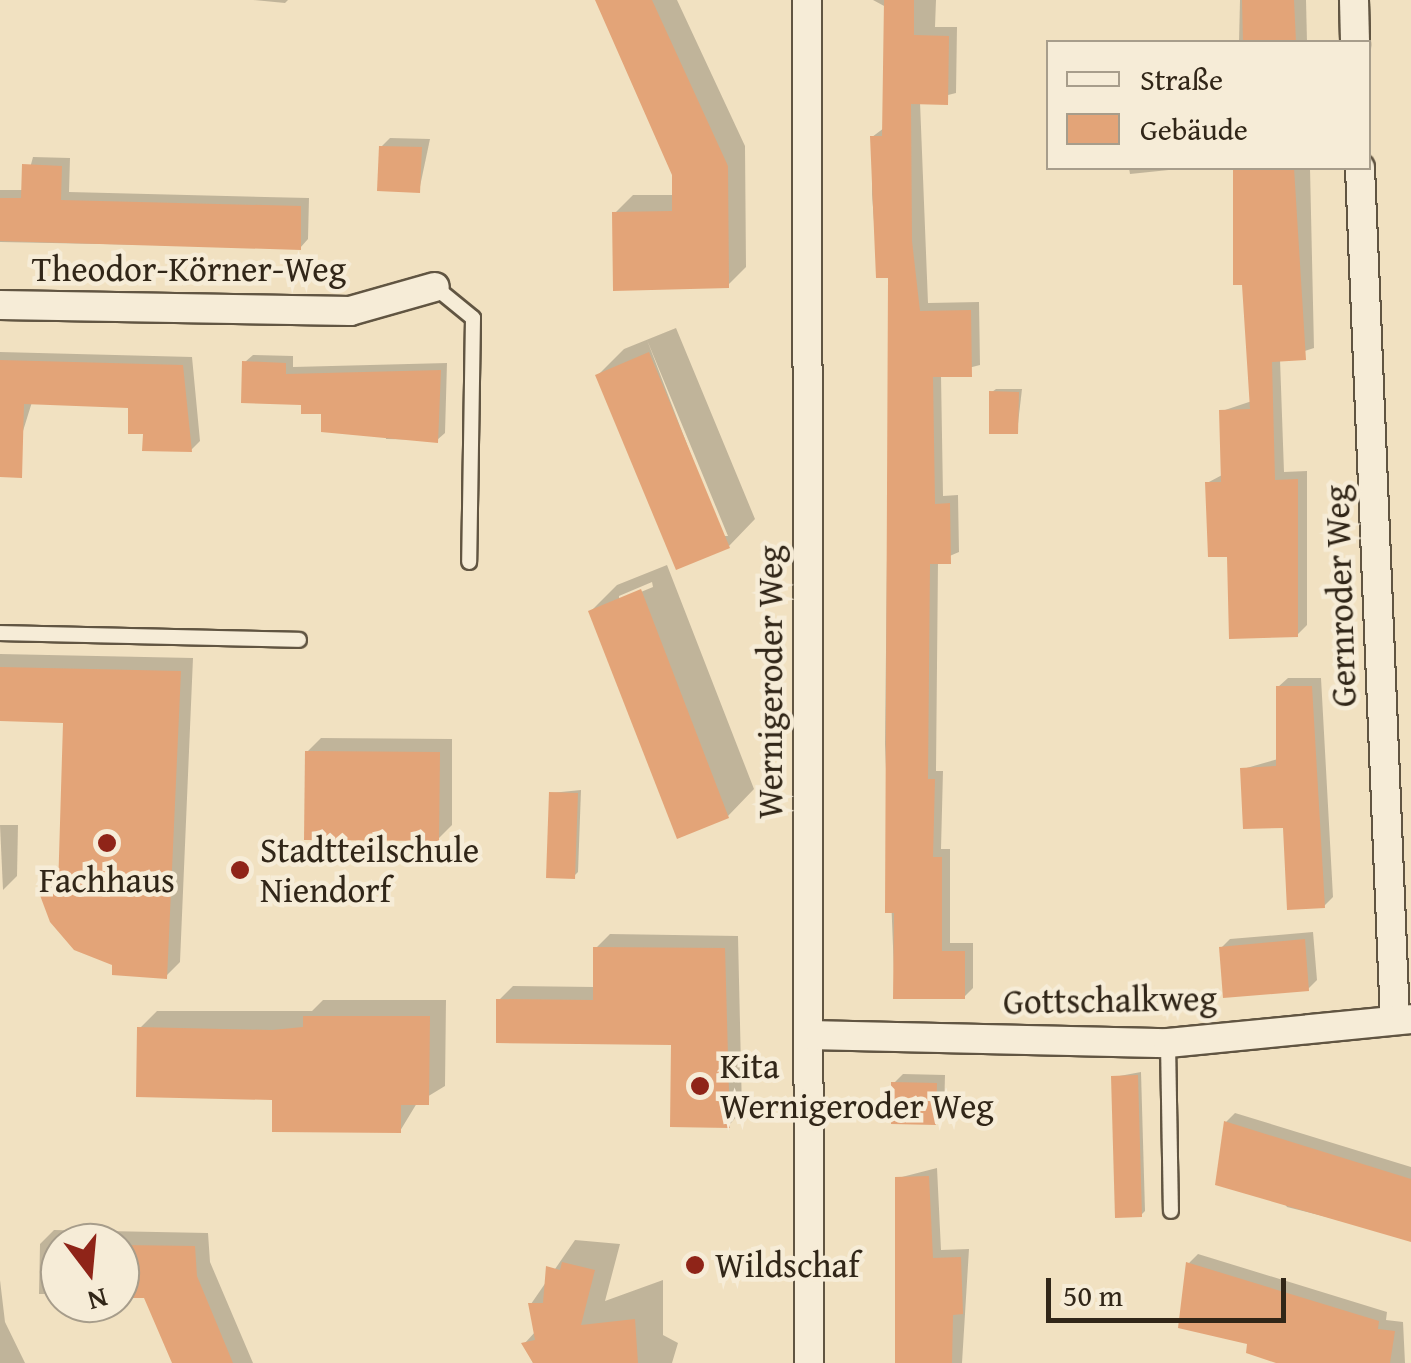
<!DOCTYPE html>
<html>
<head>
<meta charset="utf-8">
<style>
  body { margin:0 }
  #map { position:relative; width:1411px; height:1363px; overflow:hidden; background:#f1e1c1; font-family:"Gentium Book Plus",serif }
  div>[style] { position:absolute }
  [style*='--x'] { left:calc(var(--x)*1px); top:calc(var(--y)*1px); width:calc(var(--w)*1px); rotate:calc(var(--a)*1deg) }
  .shadow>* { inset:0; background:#0003 }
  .building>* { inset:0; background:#e3a478 }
  .roads { filter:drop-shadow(2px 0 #615542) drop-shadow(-2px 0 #615542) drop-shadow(0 2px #615542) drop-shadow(0 -2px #615542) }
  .service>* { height:14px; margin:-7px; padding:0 7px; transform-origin:7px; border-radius:7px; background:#f6ecd7 }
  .minor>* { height:28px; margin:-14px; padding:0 14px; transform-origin:14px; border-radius:14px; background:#f6ecd7 }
  .dots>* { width:28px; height:28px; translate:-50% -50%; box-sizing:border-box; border:5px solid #f6ecd7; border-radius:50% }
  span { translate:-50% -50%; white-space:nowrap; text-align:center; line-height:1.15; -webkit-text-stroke:9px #f6ecd7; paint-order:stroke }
  .street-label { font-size:35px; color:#312618 }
  .poi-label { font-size:35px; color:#312618 }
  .left { translate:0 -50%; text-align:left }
  .legend { position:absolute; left:1046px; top:40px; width:325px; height:130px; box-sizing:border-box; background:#f6ecd7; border:2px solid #a79d8b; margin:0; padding:12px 18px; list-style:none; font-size:30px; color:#312618 }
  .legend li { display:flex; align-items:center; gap:20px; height:50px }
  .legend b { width:50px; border:2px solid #a79d8b }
  .north { position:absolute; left:40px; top:1223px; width:100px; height:100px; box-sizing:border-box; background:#f6ecd7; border:2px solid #a79d8b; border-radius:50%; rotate:164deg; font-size:28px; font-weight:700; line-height:40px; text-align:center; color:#312618 }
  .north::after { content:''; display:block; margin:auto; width:35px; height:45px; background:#8f2418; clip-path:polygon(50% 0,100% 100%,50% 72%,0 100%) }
  .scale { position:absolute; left:1046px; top:1278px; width:240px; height:45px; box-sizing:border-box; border:5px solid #312618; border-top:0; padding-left:12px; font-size:30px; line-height:35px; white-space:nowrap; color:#312618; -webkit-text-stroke:8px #f6ecd7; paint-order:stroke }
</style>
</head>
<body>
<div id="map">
  <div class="shadow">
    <i style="clip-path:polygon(253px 0,288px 0,285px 3px)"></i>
    <i style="clip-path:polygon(597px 0,677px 0,745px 146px,746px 267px,728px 285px,614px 214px,633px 195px,674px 195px,674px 175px)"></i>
    <i style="clip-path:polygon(873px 0,936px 0,935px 27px,957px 27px,956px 93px,920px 102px,928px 303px,979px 302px,980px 365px,941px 375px,943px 496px,958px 495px,959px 552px,938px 561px,936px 771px,943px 771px,941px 849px,950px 849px,950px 943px,973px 943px,973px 988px,964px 997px,895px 997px,885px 744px,890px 276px,878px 276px,872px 194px,872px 137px,884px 128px,886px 7px)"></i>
    <i style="clip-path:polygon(1240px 0,1306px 0,1307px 42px,1239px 42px)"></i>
    <i style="clip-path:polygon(390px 138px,430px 139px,419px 191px,381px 147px)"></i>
    <i style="clip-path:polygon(33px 157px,70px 158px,69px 192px,309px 198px,308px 239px,300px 248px,0 242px,0 190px,24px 190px)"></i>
    <i style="clip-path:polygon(1129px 168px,1188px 168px,1130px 174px)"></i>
    <i style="clip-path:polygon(1237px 168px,1310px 168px,1314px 348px,1280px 359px,1284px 472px,1307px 471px,1307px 625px,1297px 635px,1229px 554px,1207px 483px,1224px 474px,1222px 411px,1252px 401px,1244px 282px,1236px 283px)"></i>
    <i style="clip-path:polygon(evenodd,676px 328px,755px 519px,729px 546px,598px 375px,624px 349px,676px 328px,647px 340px,728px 536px,722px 536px,647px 340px)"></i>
    <i style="clip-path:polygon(0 352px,192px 357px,200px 441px,191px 450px,145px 432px,131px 405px,32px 402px,23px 431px,0 431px)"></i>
    <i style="clip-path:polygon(253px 355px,293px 356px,293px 367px,447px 363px,445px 433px,437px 440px,386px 439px,386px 429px,304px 402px,245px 362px)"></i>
    <i style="clip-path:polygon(996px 389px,1022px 389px,1017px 432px,992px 392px)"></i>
    <i style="clip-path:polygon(evenodd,667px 565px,754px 789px,728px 816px,591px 611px,617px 585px,667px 565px,652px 582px,653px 587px,619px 601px,619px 596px,652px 582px)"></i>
    <i style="clip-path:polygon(0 654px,193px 658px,180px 962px,166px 976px,115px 963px,41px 890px,61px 877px,66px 720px,0 719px)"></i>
    <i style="clip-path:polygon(1288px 678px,1321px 678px,1333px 897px,1324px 906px,1286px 825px,1243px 769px,1278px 759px,1278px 687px)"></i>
    <i style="clip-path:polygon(321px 738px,452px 739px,452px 825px,438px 839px,307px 752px)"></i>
    <i style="clip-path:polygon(581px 790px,578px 872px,574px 876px,551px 793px)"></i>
    <i style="clip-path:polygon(0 825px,18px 825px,17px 876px,3px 890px)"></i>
    <i style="clip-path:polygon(1313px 932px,1317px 980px,1308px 989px,1221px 948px,1230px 939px)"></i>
    <i style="clip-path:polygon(610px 934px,738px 936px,742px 1111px,729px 1125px,674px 1043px,499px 1000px,513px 986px,595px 987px,596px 948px)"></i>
    <i style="clip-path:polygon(323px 1000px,446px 1000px,445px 1086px,417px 1103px,400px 1131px,274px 1097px,140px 1028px,157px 1011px,312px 1011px)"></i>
    <i style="clip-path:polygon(1141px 1072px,1145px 1211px,1141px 1215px,1114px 1077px)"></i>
    <i style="clip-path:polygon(903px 1074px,945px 1075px,944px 1113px,935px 1122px,894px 1083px)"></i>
    <i style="clip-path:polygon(1235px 1113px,1411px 1167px,1411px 1238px,1287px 1207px,1226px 1122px)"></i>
    <i style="clip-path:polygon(937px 1168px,941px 1250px,969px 1249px,962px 1363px,895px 1363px,898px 1178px)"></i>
    <i style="clip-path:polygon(54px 1230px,208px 1233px,210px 1262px,253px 1363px,178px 1363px,145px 1296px,120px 1295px,120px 1243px,60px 1243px,60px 1294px,39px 1294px,40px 1244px)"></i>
    <i style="clip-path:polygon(575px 1240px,620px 1244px,605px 1301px,663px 1280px,663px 1335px,678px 1343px,672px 1363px,533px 1363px,524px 1344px,536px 1331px,531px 1304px)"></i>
    <i style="clip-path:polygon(1198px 1254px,1387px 1312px,1386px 1320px,1403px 1322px,1405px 1363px,1278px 1363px,1250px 1343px,1189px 1263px)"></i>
    <i style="clip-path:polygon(0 1280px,5px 1322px,25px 1363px,0 1363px)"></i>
  </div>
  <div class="building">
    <i style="clip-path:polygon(595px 0,652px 0,728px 166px,729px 288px,613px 291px,612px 212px,672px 211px,672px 175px)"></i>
    <i style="clip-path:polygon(884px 0,914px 0,914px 35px,949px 36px,948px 105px,911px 104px,912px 241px,920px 311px,971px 310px,972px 377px,933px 377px,935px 504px,950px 503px,951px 564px,930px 564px,928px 779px,935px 779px,933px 857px,942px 857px,942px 951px,965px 951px,965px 999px,893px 999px,894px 913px,885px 913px,888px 278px,876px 278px,870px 136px,882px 136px)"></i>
    <i style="clip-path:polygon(1242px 0,1294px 0,1296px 42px,1243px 42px)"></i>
    <i style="clip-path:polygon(379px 146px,422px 147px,420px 193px,377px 191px)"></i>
    <i style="clip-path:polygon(22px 164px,62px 166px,61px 200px,301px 206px,301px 250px,0 241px,0 198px,21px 198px)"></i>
    <i style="clip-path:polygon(1233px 168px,1294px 168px,1306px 360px,1272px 362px,1275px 480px,1298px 479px,1298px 637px,1229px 639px,1227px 557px,1208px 557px,1205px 482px,1221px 482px,1219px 410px,1250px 409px,1242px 285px,1233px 285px)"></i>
    <i style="clip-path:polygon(649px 352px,730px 548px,676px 570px,595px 375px)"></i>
    <i style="clip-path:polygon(0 360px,183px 365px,192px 452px,142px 451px,143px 434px,128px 434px,128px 408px,24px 404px,22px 478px,0 477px)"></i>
    <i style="clip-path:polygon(242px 361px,286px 363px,286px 374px,441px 370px,438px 443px,321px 432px,321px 414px,301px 414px,301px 405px,241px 403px)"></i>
    <i style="clip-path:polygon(989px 391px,1019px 392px,1018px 434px,989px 434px)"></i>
    <i style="clip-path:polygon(641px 589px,729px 818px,677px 839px,588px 611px)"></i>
    <i style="clip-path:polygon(0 667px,181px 671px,167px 979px,112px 975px,112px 965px,74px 950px,50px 922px,38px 890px,58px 890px,63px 723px,0 721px)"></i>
    <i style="clip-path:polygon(1276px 686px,1312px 686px,1325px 908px,1287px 910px,1283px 828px,1243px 829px,1240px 768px,1276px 766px)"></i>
    <i style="clip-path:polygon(305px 751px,440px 752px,439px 841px,304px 840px)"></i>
    <i style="clip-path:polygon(549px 792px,578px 793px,575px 879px,546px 878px)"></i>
    <i style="clip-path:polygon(1305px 939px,1309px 991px,1223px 998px,1219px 947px)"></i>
    <i style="clip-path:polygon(593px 947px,725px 948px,730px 1128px,670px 1127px,671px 1045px,496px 1043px,496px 999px,593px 1000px)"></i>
    <i style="clip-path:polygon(303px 1016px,430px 1016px,429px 1105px,401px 1105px,401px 1133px,272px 1132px,272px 1100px,136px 1097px,137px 1027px,272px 1030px,303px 1027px)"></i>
    <i style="clip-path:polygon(1138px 1075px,1142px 1217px,1115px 1218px,1111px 1076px)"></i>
    <i style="clip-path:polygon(891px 1082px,937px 1083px,936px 1125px,891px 1124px)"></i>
    <i style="clip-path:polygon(1224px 1121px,1411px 1179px,1411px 1242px,1215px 1185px)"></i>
    <i style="clip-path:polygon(929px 1176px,933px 1258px,961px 1257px,963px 1314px,953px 1315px,952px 1363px,895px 1363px,895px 1177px)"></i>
    <i style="clip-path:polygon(120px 1245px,195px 1246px,197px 1276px,233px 1363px,172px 1363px,144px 1298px,120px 1298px)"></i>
    <i style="clip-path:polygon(562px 1262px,595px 1270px,581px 1325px,635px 1319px,638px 1363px,533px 1363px,521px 1343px,535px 1340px,528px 1303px,543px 1303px,546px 1266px,560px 1270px)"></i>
    <i style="clip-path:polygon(1186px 1262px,1379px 1321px,1378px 1329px,1395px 1331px,1390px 1363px,1276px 1363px,1246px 1353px,1247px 1344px,1178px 1328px)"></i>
  </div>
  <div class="roads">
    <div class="service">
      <i style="--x:435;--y:287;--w:49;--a:39.2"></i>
      <i style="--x:473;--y:318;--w:244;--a:90.9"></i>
      <i style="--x:0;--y:633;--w:299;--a:1.3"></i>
      <i style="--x:1168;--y:1043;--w:168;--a:89"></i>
    </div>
    <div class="minor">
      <i style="--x:807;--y:0;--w:1363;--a:89.92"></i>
      <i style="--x:1354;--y:0;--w:42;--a:88.6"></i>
      <i style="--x:1360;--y:168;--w:853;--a:87.65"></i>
      <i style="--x:0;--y:305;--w:350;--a:1"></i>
      <i style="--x:350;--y:311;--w:88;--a:-15.8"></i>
      <i style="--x:809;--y:1035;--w:359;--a:1.3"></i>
      <i style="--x:1168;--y:1043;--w:244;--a:-5.6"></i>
    </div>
  </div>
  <div class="dots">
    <i style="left:107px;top:843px;background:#8f2418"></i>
    <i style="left:240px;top:870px;background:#8f2418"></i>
    <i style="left:700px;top:1086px;background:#8f2418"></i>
    <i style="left:695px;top:1265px;background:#8f2418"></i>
  </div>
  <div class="street-label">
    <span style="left:189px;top:269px">Theodor-Körner-Weg</span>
    <span style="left:1340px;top:596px;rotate:-92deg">Gernroder Weg</span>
    <span style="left:770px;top:682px;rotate:-90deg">Wernigeroder Weg</span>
    <span style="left:1110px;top:1000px;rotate:-1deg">Gottschalkweg</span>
  </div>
  <div class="poi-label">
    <span class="left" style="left:260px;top:870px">Stadtteilschule<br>Niendorf</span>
    <span style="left:107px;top:880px">Fachhaus</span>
    <span class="left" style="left:720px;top:1086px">Kita<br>Wernigeroder Weg</span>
    <span class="left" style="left:715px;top:1265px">Wildschaf</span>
  </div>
  <ul class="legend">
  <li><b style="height:12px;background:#f6ecd7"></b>Straße</li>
  <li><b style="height:28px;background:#e3a478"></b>Gebäude</li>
  </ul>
  <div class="north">N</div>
  <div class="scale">50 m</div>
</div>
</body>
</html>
